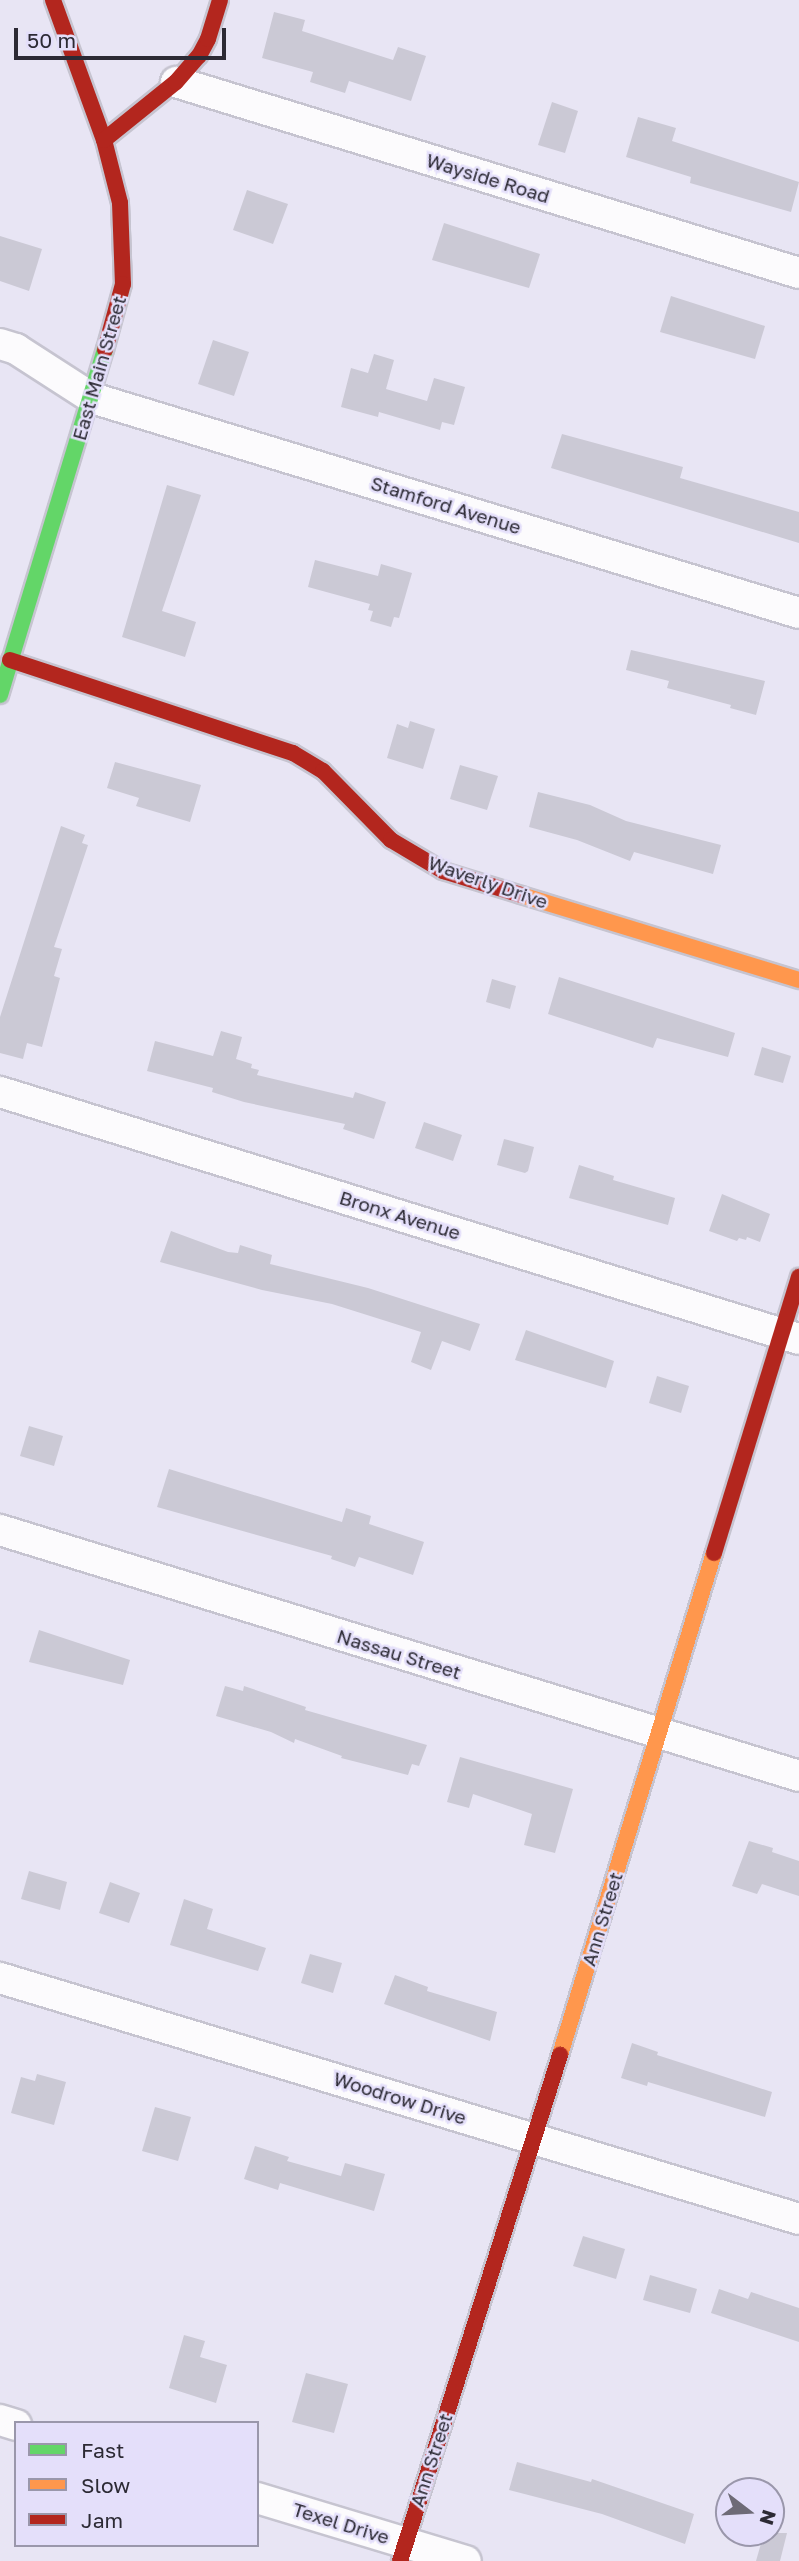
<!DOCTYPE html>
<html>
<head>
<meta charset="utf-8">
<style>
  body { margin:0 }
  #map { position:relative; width:799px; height:2561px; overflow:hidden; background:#e8e5f4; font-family:"Golos Text",sans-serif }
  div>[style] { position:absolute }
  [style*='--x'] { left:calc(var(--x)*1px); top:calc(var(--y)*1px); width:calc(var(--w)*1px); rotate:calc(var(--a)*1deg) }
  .building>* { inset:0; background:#cbc9d5 }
  .roads { filter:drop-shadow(2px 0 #c6c4d0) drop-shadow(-2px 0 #c6c4d0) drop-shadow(0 2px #c6c4d0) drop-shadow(0 -2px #c6c4d0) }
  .street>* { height:30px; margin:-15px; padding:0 15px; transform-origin:15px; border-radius:15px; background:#fcfbfd }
  .fast>* { height:16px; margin:-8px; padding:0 8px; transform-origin:8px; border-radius:8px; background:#63d668 }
  .slow>* { height:16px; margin:-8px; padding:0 8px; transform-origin:8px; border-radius:8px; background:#ff974d }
  .jam>* { height:16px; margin:-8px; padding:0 8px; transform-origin:8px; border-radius:8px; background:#b3261e }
  span { translate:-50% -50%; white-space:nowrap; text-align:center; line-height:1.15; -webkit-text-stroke:5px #e4dffa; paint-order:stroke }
  .street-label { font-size:19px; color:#2c2a34 }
  .legend { position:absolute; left:14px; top:2421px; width:245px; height:126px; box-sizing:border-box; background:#e4dffa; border:2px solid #9a97ab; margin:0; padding:9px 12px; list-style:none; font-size:21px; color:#2c2a34 }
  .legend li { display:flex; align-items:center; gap:14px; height:35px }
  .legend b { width:35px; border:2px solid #9a97ab }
  .north { position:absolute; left:715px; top:2477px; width:70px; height:70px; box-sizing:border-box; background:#e4dffa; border:2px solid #9a97ab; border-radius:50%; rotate:107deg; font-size:19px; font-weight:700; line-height:28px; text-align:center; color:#2c2a34 }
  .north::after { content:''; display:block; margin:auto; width:24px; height:32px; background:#6e6b77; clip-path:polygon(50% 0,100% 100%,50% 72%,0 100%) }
  .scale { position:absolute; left:14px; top:28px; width:212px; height:32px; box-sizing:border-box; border:4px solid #2c2a34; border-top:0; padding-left:9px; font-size:21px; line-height:24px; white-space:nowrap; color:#2c2a34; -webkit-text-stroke:5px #e4dffa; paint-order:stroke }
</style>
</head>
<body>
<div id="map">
  <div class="building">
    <i style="clip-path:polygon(274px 12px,305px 20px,302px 31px,393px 60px,398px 47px,426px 56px,411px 101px,349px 81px,345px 93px,310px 82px,313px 72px,262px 58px)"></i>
    <i style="clip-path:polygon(552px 102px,578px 111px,565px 153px,538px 145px)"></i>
    <i style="clip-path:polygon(638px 117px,676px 128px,672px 141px,799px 182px,791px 212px,690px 183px,691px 177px,626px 157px)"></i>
    <i style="clip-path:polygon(247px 190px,288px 204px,273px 244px,233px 230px)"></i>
    <i style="clip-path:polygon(444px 223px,540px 254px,529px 288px,432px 260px)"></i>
    <i style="clip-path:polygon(0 236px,42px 249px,29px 291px,0 281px)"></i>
    <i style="clip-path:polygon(671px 296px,765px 326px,755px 359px,660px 332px)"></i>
    <i style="clip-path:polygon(213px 340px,249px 352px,234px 396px,198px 384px)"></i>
    <i style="clip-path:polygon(374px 354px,394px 360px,386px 389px,427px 401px,434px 378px,465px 387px,454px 425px,442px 422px,440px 430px,379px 412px,378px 417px,341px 407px,351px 368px,368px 373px)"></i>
    <i style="clip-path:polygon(562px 434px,683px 467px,680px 478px,799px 512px,799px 543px,551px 468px)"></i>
    <i style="clip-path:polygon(167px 485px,201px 495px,162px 611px,196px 622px,185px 657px,122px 637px)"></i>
    <i style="clip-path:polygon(315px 560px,378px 576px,381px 564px,412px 573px,399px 618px,394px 617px,391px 627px,370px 621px,373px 611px,368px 610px,370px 604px,308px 587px)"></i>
    <i style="clip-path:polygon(631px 650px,765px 681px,756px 715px,730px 708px,731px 705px,667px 688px,669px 681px,626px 670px)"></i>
    <i style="clip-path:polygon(410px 721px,435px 729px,423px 769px,387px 758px,397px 724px,408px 728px)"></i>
    <i style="clip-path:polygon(115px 762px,201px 785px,190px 822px,136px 806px,139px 798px,107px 788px)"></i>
    <i style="clip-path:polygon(460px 765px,498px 776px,487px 810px,450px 799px)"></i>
    <i style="clip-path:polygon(538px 792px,590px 805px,626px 821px,721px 845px,713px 874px,634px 852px,630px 861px,577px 840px,529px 827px)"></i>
    <i style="clip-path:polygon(61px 826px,85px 835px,82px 843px,88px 845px,54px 947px,62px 949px,54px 976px,60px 978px,42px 1047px,27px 1043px,23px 1059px,0 1053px,0 1017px)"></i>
    <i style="clip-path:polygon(559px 977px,735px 1033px,728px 1057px,657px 1038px,653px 1048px,548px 1014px)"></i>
    <i style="clip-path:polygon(492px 979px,516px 986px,510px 1009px,486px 1002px)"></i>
    <i style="clip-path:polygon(221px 1031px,242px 1037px,236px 1059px,252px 1064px,251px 1068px,259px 1070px,257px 1075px,353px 1098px,355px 1092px,386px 1102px,374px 1139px,343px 1129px,345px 1124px,244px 1102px,212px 1092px,213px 1088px,147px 1071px,155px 1041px,213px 1056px)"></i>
    <i style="clip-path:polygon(762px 1047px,791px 1056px,783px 1083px,754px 1075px)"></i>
    <i style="clip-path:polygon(424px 1122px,462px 1135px,453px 1161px,415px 1148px)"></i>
    <i style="clip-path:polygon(504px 1139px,534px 1147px,528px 1171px,525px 1173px,497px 1165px)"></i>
    <i style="clip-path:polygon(579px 1165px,614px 1176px,613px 1180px,675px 1198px,668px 1225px,569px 1198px)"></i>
    <i style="clip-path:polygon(722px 1194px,770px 1214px,760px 1242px,747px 1237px,746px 1240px,739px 1238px,737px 1241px,709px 1231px)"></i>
    <i style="clip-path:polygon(171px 1231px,228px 1252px,238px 1253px,240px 1245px,272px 1255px,270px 1264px,368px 1288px,480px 1324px,470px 1351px,442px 1341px,431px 1370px,411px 1362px,421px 1332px,332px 1304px,262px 1290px,160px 1262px)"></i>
    <i style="clip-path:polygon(526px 1330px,614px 1361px,606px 1388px,515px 1360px)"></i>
    <i style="clip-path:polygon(657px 1376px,689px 1386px,681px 1413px,649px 1403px)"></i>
    <i style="clip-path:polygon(29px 1426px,63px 1436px,54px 1466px,20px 1456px)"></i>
    <i style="clip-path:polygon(169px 1469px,342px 1522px,346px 1508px,371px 1516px,369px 1524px,424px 1542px,413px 1575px,359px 1557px,355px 1567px,331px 1559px,332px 1556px,157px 1507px)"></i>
    <i style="clip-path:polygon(39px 1630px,130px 1660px,123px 1685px,29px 1662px)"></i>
    <i style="clip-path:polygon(225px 1686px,243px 1691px,244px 1686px,306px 1707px,305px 1710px,427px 1745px,419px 1766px,412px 1764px,408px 1775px,341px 1758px,342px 1756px,295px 1739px,294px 1743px,271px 1732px,216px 1716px)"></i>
    <i style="clip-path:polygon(460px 1757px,573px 1789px,555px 1853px,524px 1845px,532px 1814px,473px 1794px,469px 1808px,447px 1802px)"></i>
    <i style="clip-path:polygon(749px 1841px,773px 1848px,772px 1852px,799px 1861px,799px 1896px,762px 1884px,757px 1894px,732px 1886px)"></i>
    <i style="clip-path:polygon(29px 1871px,67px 1882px,60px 1910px,21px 1899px)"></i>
    <i style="clip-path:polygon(110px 1882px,140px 1893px,129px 1923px,99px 1913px)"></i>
    <i style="clip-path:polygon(184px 1899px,213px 1909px,207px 1929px,266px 1948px,258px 1971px,170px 1945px)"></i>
    <i style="clip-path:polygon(310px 1954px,342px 1963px,333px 1993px,301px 1983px)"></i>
    <i style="clip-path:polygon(395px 1975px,428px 1987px,427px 1991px,497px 2012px,490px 2041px,384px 2004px)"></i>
    <i style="clip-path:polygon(632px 2043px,658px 2052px,657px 2055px,772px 2092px,765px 2117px,648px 2082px,647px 2086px,621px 2078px)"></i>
    <i style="clip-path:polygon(37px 2074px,66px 2082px,54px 2125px,11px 2113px,21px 2077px,35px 2081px)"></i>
    <i style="clip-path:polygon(155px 2107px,191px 2117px,178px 2161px,142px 2151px)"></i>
    <i style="clip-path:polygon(255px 2146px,289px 2157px,287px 2161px,341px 2176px,345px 2163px,385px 2174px,374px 2211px,280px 2183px,278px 2190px,244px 2179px)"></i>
    <i style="clip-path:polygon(583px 2236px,625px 2249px,616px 2279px,573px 2266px)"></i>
    <i style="clip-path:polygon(650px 2275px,697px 2289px,690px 2313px,643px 2300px)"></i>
    <i style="clip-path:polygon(719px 2289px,748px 2299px,751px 2292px,799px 2308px,799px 2342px,711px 2313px)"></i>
    <i style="clip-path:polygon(184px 2335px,205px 2341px,200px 2357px,227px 2365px,216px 2403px,169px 2388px)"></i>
    <i style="clip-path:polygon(306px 2373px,348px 2384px,334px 2433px,292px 2422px)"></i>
    <i style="clip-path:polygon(517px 2462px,591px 2482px,592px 2479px,694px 2514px,685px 2544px,602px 2514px,509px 2490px)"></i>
    <i style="clip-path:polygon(764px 2533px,787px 2533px,780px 2561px,756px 2561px)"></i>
  </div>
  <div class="roads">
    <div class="street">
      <i style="--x:176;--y:82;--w:652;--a:17.04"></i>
      <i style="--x:0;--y:344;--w:17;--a:17"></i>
      <i style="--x:16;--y:349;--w:90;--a:32.8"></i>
      <i style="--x:92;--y:398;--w:739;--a:16.91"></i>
      <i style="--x:0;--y:1092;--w:836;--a:17.18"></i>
      <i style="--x:0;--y:1530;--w:836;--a:17.11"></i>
      <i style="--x:0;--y:1978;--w:835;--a:16.78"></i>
      <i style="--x:0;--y:2420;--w:17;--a:17"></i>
      <i style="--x:257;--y:2498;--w:218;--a:16.8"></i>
    </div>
    <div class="fast">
      <i style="--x:0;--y:695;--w:361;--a:-73.1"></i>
    </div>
    <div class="slow">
      <i style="--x:521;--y:895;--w:291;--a:17"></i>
      <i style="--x:560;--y:2055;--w:525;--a:-72.95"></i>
    </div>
    <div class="jam">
      <i style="--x:53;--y:0;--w:149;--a:70"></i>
      <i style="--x:104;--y:140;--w:65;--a:75.7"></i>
      <i style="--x:120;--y:203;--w:81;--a:87.9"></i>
      <i style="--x:123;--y:284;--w:68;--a:105.3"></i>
      <i style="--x:104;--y:140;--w:92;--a:-38.9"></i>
      <i style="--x:176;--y:82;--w:35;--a:-49"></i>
      <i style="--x:199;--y:56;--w:19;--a:-62"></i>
      <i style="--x:208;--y:39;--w:41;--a:-72.9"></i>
      <i style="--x:10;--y:660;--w:298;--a:18.2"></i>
      <i style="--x:293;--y:753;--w:35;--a:31"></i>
      <i style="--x:323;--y:771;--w:97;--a:45.4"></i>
      <i style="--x:391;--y:840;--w:61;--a:30.8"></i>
      <i style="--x:443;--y:871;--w:82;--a:17.1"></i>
      <i style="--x:714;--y:1553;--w:289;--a:-72.9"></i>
      <i style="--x:400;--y:2561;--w:531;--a:-72.45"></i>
    </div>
  </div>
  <div class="street-label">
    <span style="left:488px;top:178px;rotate:17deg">Wayside Road</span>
    <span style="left:99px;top:368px;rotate:-74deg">East Main Street</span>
    <span style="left:446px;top:505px;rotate:17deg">Stamford Avenue</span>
    <span style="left:488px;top:882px;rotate:19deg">Waverly Drive</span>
    <span style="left:400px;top:1215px;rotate:17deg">Bronx Avenue</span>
    <span style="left:399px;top:1654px;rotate:17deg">Nassau Street</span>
    <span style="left:602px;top:1919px;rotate:-73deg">Ann Street</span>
    <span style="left:400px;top:2098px;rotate:17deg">Woodrow Drive</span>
    <span style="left:431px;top:2460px;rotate:-72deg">Ann Street</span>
    <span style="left:341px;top:2523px;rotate:17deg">Texel Drive</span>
  </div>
  <ul class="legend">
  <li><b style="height:9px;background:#63d668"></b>Fast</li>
  <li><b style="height:9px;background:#ff974d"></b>Slow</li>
  <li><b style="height:9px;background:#b3261e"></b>Jam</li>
  </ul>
  <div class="north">N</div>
  <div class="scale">50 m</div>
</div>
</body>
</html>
